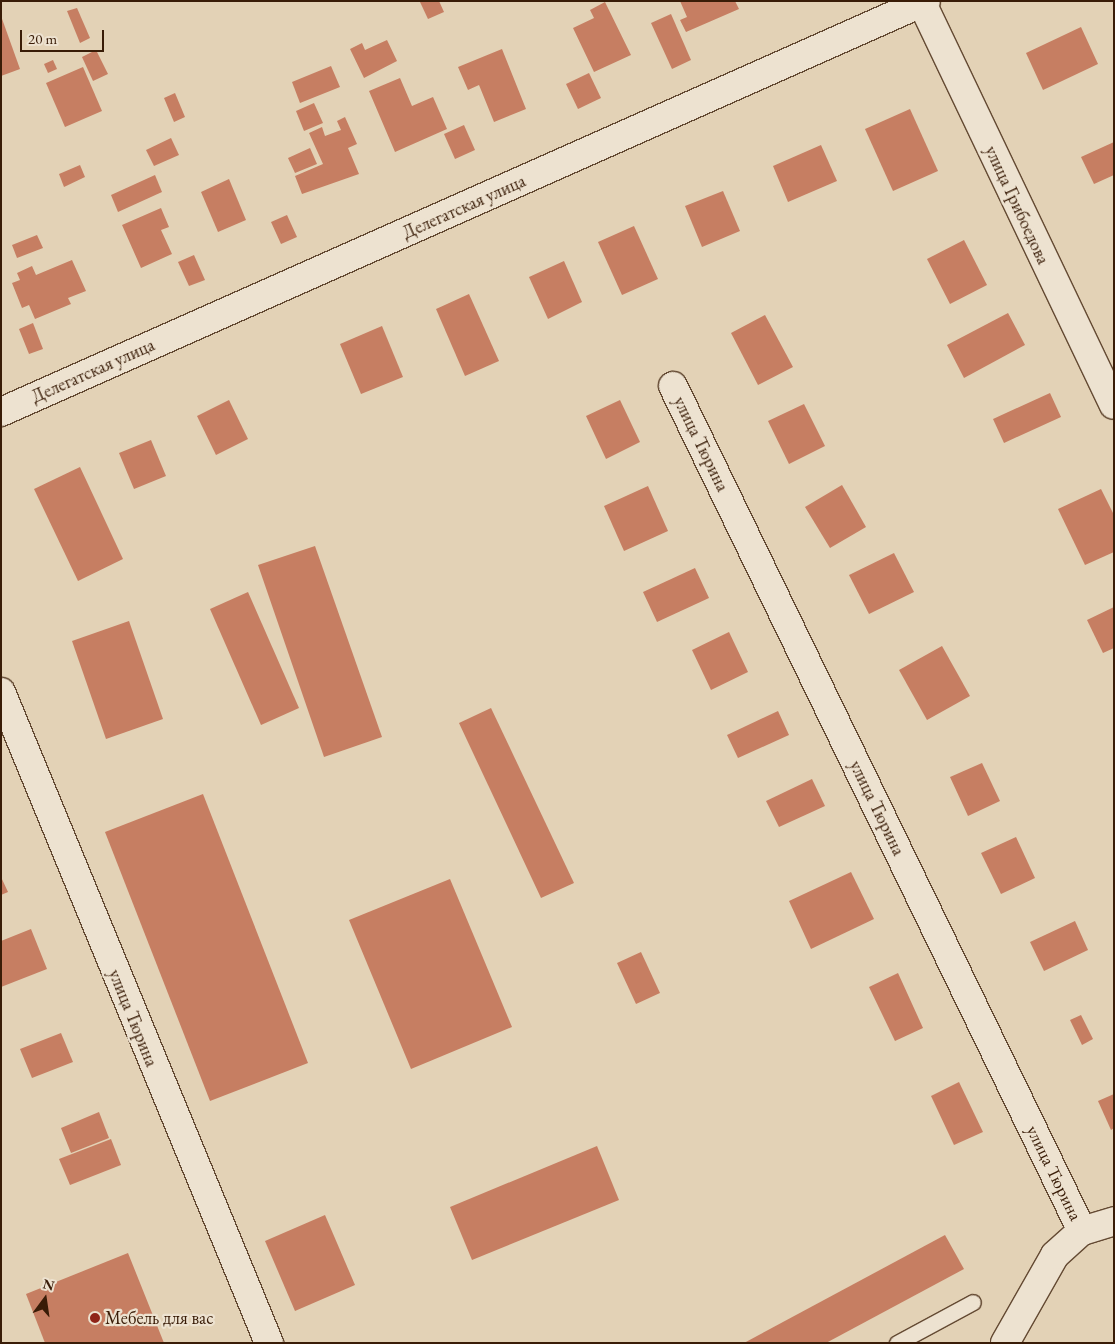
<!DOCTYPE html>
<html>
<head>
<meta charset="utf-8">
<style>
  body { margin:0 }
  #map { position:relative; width:1115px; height:1344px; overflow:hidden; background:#e3d2b6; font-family:"EB Garamond",serif }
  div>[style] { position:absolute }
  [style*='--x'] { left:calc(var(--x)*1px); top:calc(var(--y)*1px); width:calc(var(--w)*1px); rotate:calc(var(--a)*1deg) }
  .building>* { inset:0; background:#c67e62 }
  .roads { filter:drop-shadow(1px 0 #644a33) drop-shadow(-1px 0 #644a33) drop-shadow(0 1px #644a33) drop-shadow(0 -1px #644a33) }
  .service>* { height:15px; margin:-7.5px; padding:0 7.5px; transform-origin:7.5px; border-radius:7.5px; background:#ede2d0 }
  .minor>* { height:28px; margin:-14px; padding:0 14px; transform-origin:14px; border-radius:14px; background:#ede2d0 }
  .tertiary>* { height:28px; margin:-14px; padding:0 14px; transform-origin:14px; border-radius:14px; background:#ede2d0 }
  .dots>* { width:14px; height:14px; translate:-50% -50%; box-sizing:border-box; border:2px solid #ede2d0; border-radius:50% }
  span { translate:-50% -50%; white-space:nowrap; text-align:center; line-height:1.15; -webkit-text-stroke:4.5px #ede2d0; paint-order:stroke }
  .street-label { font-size:18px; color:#391c07 }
  .poi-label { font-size:18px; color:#391c07 }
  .left { translate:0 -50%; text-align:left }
  .frame { position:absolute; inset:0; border:2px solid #391c07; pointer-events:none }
  .north { position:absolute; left:20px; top:1274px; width:50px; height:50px; -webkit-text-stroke:4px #ede2d0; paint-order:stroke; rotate:14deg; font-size:14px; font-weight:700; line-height:20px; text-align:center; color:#391c07 }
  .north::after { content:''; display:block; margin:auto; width:18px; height:22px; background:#391c07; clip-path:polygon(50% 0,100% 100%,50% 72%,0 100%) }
  .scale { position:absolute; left:20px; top:30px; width:84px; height:22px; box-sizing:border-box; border:2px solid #391c07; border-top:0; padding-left:6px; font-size:15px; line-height:18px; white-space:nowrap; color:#391c07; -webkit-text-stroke:4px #ede2d0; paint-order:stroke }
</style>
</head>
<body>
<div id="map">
  <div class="building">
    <i style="clip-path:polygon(439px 1px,444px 12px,428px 19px,420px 2px)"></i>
    <i style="clip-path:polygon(680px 1px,735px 1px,739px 9px,686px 32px,680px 20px,687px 17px)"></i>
    <i style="clip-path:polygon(605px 2px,631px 55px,594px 72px,573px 28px,594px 18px,590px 10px)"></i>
    <i style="clip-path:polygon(77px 8px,90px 38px,80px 43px,67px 11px)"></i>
    <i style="clip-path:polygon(671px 14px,691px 60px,672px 69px,651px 23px)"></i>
    <i style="clip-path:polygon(1px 16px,20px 69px,1px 76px)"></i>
    <i style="clip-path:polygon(1081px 27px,1098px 64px,1043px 90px,1026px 53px)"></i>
    <i style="clip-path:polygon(387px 40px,397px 61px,364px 78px,350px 49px,362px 43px,365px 50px)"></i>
    <i style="clip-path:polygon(502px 49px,526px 109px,494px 122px,479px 85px,468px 90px,458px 67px)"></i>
    <i style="clip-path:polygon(96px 50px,108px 74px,93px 81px,82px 57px)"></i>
    <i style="clip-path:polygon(53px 60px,57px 69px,48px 73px,44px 64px)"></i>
    <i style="clip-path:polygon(331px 66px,340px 87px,300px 103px,292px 82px)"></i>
    <i style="clip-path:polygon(83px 67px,102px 111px,65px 127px,46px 83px)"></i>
    <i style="clip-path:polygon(589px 73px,601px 98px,578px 109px,566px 84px)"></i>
    <i style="clip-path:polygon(400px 78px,412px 106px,433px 97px,447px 129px,395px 152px,369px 91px)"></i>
    <i style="clip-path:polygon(175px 93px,185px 117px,174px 122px,164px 98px)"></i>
    <i style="clip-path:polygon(314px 103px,323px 123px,304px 131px,296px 111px)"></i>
    <i style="clip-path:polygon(910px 109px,938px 171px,893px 191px,865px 129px)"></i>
    <i style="clip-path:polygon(345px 117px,357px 144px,348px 148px,359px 174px,302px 194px,295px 176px,323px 164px,309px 133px,322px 127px,325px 136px,341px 130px,337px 121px)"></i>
    <i style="clip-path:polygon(464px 125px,475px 150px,455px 159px,444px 134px)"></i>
    <i style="clip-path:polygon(171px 138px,179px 155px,154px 166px,146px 150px)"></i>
    <i style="clip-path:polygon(1114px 142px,1114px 175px,1094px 184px,1081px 157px)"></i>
    <i style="clip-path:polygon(821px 145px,837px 181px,788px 202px,773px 166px)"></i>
    <i style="clip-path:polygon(310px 148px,317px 164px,295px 173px,288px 158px)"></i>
    <i style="clip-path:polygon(80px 165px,85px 177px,64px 187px,59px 174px)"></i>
    <i style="clip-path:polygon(155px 175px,162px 192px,118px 212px,111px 195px)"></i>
    <i style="clip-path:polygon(229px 179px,246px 220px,218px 232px,201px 192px)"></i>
    <i style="clip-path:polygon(723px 191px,740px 231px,702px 247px,685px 206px)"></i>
    <i style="clip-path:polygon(161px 208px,169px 227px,161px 230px,172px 254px,141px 268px,122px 225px)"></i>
    <i style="clip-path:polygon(287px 215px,297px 237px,281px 244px,271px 222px)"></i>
    <i style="clip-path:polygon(634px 226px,658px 279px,622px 295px,598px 242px)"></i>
    <i style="clip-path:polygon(37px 235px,43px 248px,17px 258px,12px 245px)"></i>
    <i style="clip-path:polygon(964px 240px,987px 285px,950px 304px,927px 259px)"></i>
    <i style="clip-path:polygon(194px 255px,205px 280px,189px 286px,178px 262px)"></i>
    <i style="clip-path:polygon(72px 260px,86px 291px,68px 298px,71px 304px,35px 319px,29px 305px,22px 308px,12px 283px,20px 280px,17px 273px,32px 266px,36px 275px)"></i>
    <i style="clip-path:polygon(564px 261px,582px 302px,548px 319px,529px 277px)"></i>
    <i style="clip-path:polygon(469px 294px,499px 361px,465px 376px,436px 309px)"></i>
    <i style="clip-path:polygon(1008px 313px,1025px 345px,964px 378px,947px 345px)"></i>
    <i style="clip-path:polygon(765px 315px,793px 367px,758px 385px,731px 333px)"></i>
    <i style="clip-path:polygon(33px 323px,43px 349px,29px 354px,19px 329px)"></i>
    <i style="clip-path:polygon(382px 326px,403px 377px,361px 394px,340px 344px)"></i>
    <i style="clip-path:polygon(1050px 393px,1061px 417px,1004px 443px,993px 419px)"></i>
    <i style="clip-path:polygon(229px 400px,248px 439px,216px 455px,197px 416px)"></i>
    <i style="clip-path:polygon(620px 400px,640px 442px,606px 459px,586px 416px)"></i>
    <i style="clip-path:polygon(804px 404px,825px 446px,789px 464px,768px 421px)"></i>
    <i style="clip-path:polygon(151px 440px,166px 476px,134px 489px,119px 453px)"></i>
    <i style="clip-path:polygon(80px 467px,123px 559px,78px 581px,34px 489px)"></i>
    <i style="clip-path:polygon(842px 485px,866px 527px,830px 548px,805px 507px)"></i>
    <i style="clip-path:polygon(648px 486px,668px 531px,624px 551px,604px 506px)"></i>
    <i style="clip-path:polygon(1101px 489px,1114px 515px,1114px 552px,1085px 565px,1058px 509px)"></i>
    <i style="clip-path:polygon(315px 546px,382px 737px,324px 757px,258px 565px)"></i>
    <i style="clip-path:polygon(894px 553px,914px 592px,869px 614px,849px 575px)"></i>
    <i style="clip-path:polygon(695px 568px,709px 598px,657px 622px,643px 592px)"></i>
    <i style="clip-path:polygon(248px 592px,299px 708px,261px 725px,210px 609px)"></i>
    <i style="clip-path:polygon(1114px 607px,1114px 648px,1103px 653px,1087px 620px)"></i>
    <i style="clip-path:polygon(129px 621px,163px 719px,106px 739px,72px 641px)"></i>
    <i style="clip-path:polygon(729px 632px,748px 672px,711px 690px,692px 650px)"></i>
    <i style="clip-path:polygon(942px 646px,970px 696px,927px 720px,899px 670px)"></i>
    <i style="clip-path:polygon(491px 708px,574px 883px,541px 898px,459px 723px)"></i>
    <i style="clip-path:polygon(778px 711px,789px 735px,738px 758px,727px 735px)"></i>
    <i style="clip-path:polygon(982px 763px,1000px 801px,968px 816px,950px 777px)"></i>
    <i style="clip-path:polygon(812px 779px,825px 806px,779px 827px,766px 801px)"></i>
    <i style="clip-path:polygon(203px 794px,308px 1063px,210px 1101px,105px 832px)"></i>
    <i style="clip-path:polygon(1016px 837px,1035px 878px,1001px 894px,981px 853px)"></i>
    <i style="clip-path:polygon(851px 872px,874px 919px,811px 949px,789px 901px)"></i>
    <i style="clip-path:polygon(1px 877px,8px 892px,1px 895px)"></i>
    <i style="clip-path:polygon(450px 879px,512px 1027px,411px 1069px,349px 920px)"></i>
    <i style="clip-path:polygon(1075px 921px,1088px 950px,1044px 971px,1030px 942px)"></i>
    <i style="clip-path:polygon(31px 929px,47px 969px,1px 987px,1px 941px)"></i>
    <i style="clip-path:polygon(641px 952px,660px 993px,636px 1004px,617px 963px)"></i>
    <i style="clip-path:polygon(898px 973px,923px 1028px,895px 1041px,869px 987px)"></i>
    <i style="clip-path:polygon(1081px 1015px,1093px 1039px,1082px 1045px,1070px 1020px)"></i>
    <i style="clip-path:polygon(61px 1033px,73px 1062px,32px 1078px,20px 1049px)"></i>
    <i style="clip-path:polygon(959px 1082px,983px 1132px,954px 1145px,931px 1096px)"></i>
    <i style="clip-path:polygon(1114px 1094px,1114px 1128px,1111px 1130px,1098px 1101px)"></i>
    <i style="clip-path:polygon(99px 1112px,109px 1138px,71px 1153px,61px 1128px)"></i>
    <i style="clip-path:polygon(111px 1139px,121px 1165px,70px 1185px,59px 1159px)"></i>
    <i style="clip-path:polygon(597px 1146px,619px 1200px,472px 1260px,450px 1207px)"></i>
    <i style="clip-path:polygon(325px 1215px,355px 1285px,295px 1311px,265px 1241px)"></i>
    <i style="clip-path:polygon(945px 1235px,964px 1269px,826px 1343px,744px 1343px)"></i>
    <i style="clip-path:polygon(128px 1253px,164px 1343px,45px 1343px,26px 1294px)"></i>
  </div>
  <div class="roads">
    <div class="service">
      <i style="--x:897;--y:1343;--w:86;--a:-28.3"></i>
    </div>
    <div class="minor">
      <i style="--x:922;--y:3;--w:445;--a:64.5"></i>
      <i style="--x:673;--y:386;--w:939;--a:64.17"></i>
      <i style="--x:1;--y:412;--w:1012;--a:-23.96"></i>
      <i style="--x:1005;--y:1343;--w:101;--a:-60.4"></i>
      <i style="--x:1055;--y:1255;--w:36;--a:-42"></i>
      <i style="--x:1082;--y:1231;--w:34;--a:-17"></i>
    </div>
    <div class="tertiary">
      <i style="--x:1;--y:692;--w:704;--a:67.62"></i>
    </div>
  </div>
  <div class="dots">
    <i style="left:95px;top:1318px;background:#8f2418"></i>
  </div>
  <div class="street-label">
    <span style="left:1017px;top:205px;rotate:65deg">улица Грибоедова</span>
    <span style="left:464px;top:207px;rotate:-24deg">Делегатская улица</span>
    <span style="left:93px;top:371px;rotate:-24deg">Делегатская улица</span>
    <span style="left:701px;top:444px;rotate:64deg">улица Тюрина</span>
    <span style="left:877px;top:808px;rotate:64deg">улица Тюрина</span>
    <span style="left:133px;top:1018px;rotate:68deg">улица Тюрина</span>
    <span style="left:1054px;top:1173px;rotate:64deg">улица Тюрина</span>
  </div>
  <div class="poi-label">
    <span class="left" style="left:105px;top:1318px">Мебель для вас</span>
  </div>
  <div class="frame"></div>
  <div class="north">N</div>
  <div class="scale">20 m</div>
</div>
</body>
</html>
